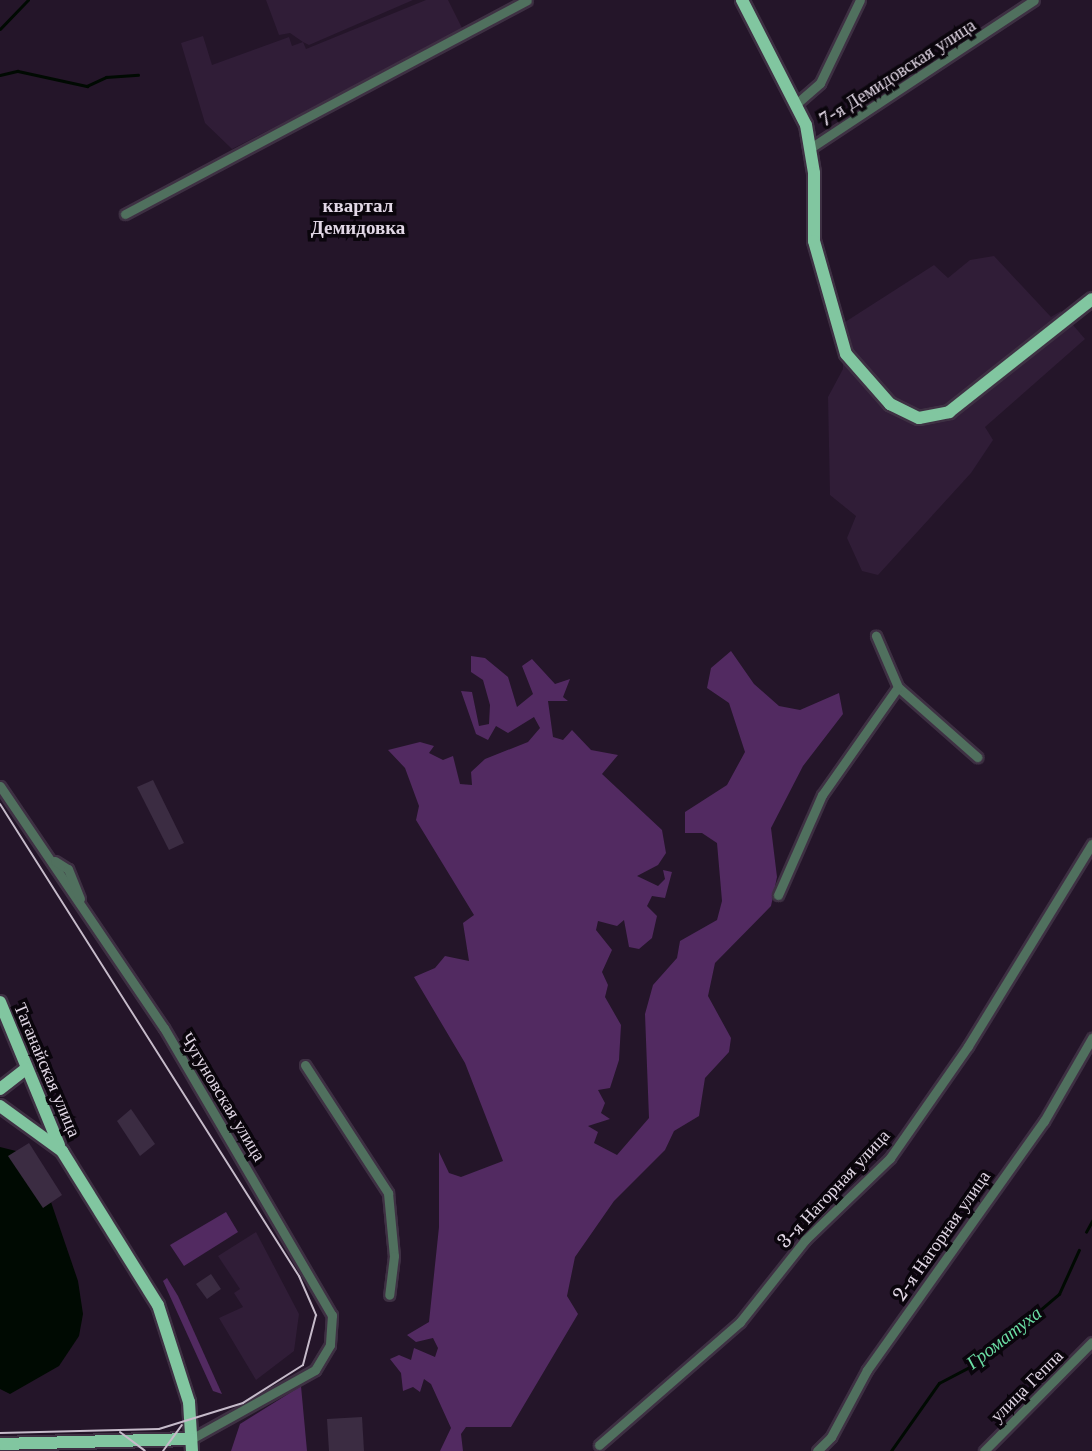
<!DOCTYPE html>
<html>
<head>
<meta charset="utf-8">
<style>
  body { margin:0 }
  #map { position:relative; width:1092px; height:1451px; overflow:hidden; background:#241529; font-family:"Libre Baskerville",serif }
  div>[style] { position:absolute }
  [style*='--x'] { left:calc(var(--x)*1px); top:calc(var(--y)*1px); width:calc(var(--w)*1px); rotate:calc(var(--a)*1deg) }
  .built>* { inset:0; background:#301d37 }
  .green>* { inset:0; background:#522a61 }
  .water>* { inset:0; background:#000a02 }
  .stream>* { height:2.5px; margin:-1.25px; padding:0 1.25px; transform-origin:1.25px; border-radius:1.25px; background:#000a02 }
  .building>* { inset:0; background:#3b2c42 }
  .roads { filter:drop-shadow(2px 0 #3e3043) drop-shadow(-2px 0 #3e3043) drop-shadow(0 2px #3e3043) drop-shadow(0 -2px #3e3043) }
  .minor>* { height:9px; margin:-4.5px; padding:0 4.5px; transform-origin:4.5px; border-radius:4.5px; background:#50705e }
  .major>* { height:12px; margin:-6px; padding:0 6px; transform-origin:6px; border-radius:6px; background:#81c6a0 }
  .tram>* { height:2px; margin:-1px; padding:0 1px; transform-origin:1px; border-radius:1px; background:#c6bbca }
  span { translate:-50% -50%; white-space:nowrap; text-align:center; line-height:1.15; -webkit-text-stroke:7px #0a050c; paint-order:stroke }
  .street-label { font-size:18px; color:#e1d7e5 }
  .neighbourhood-label { font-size:19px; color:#e1d7e5; font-weight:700 }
  .water-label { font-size:19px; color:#6bdfa5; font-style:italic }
</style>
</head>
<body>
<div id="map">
  <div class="built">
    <i style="clip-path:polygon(266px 0,413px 0,309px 45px,303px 42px,306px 49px,426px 0,448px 0,463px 30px,232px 149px,205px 123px,181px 43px,203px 36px,212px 65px,289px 37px,292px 46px,303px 42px,290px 33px,279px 35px)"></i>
    <i style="clip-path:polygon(994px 256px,1051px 317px,1061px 311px,1085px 339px,985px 427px,993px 440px,971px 473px,878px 575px,862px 571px,847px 538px,856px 516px,830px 495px,828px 397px,843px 369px,842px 324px,934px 265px,948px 278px,970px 260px)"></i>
    <i style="clip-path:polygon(256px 1232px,299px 1314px,294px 1351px,256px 1380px,219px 1318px,243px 1307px,234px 1293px,240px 1289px,218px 1256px)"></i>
  </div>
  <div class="green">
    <i style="clip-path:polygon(731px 651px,754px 684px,779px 706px,800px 710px,839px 693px,843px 714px,803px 766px,771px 828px,777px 877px,771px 906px,715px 963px,708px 996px,731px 1038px,729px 1052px,705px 1078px,699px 1116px,674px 1131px,665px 1150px,614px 1201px,575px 1257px,567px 1296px,578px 1314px,511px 1427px,466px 1427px,461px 1434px,463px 1451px,440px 1451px,451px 1428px,431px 1384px,424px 1379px,420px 1392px,413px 1387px,403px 1391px,401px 1373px,390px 1359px,399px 1355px,411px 1360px,414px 1348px,435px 1357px,438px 1348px,433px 1338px,416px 1342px,407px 1335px,429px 1322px,439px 1227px,439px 1152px,449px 1173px,461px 1177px,503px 1161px,465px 1063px,414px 977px,435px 968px,445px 956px,469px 961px,463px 923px,474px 915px,416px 820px,419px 806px,405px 768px,388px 750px,420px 742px,434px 746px,429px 753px,443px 760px,453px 756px,460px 784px,472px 785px,471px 772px,485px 759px,528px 742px,540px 728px,534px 717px,508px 733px,496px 726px,488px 740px,476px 734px,461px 691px,472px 692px,479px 726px,489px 724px,490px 705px,483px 680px,471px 672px,471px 656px,485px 658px,508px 677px,517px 707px,533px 694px,522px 666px,532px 659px,555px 684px,570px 679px,563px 697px,568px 701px,548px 701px,553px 737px,563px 740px,572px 730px,591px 750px,618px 755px,602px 774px,662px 830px,666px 853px,658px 865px,637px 876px,658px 886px,665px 879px,663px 870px,672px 872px,665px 898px,652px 896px,647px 906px,657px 916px,652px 938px,639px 949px,629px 947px,624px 920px,617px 926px,598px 921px,596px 930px,612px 950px,602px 972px,608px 985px,605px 997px,621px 1025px,619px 1060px,610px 1088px,598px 1090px,605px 1103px,601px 1113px,610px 1119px,588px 1126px,598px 1132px,594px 1143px,617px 1155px,649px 1118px,645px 1014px,653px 985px,677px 958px,680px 941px,717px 920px,722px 901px,717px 843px,702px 833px,685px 833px,685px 812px,727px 785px,745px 752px,729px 703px,707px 688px,711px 668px)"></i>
    <i style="clip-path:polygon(226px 1212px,238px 1232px,184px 1266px,170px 1245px)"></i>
    <i style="clip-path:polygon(167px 1278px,178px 1296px,222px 1394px,213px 1391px,163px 1281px)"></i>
    <i style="clip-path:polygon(301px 1386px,307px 1451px,231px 1451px,240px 1424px)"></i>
  </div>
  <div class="water">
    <i style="clip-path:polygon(0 1147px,16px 1151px,51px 1202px,78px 1281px,83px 1314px,79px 1336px,59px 1366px,10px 1394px,0 1389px)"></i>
  </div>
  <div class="stream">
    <i style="--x:0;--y:29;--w:40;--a:-46"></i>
    <i style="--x:0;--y:75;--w:18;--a:-13"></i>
    <i style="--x:18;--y:71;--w:71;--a:12.3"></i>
    <i style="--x:87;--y:86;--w:21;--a:-25"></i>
    <i style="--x:106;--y:77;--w:32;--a:-4"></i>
    <i style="--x:1086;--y:1232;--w:13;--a:-61"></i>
    <i style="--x:891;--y:1451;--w:83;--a:-54.8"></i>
    <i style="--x:939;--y:1383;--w:45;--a:-27.7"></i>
    <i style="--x:979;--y:1362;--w:105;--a:-40.4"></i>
    <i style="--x:1059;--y:1294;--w:48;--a:-65.6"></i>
  </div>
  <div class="building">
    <i style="clip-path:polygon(153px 780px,184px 843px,169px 850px,137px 787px)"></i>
    <i style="clip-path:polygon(131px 1109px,155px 1144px,140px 1156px,117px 1121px)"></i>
    <i style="clip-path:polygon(29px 1143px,62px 1195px,43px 1208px,8px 1156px)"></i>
    <i style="clip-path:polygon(211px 1274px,221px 1289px,207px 1299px,196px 1284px)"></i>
    <i style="clip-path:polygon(362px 1417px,364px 1451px,329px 1451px,327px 1419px)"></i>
  </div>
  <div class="roads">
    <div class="minor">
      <i style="--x:796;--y:104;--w:32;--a:-41"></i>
      <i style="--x:820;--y:83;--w:92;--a:-64.3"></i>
      <i style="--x:812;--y:147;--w:266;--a:-33.5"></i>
      <i style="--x:125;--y:214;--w:455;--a:-28"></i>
      <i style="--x:898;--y:687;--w:106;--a:41.5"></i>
      <i style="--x:0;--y:786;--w:292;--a:55.9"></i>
      <i style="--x:164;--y:1028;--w:333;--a:59.7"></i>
      <i style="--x:332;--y:1315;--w:30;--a:94"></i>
      <i style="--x:330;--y:1345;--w:29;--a:121"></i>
      <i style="--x:315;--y:1370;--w:142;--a:150.9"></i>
      <i style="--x:55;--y:861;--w:15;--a:32"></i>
      <i style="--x:68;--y:869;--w:32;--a:68"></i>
      <i style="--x:778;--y:895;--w:109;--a:-66.3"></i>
      <i style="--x:822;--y:795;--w:132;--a:-54.9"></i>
      <i style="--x:898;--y:687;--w:56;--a:-113.3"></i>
      <i style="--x:305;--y:1065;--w:153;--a:57"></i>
      <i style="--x:388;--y:1193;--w:63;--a:84.6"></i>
      <i style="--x:394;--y:1256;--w:39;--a:97"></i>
      <i style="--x:599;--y:1445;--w:187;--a:-41.1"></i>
      <i style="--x:740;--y:1322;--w:105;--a:-51.6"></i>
      <i style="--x:805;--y:1240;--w:118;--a:-44"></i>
      <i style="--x:890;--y:1158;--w:136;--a:-55.1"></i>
      <i style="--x:968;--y:1046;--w:237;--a:-58.5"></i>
      <i style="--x:817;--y:1451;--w:20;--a:-45"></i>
      <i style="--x:831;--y:1437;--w:76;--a:-61.8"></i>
      <i style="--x:867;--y:1370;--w:305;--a:-54.6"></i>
      <i style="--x:1044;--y:1121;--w:96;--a:-60"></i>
      <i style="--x:984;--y:1451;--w:153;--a:-45.3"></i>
    </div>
    <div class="major">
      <i style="--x:742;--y:0;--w:140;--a:62.9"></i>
      <i style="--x:806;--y:125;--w:49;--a:80.5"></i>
      <i style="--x:814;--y:173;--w:68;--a:90"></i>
      <i style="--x:814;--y:241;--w:117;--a:74.2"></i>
      <i style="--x:846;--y:354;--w:67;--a:48.7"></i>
      <i style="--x:890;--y:404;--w:32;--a:26"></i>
      <i style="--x:919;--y:418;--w:31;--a:-11"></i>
      <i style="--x:949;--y:412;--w:182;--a:-38.3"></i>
      <i style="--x:0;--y:1002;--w:155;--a:67.6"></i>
      <i style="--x:0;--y:1089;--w:33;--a:-38"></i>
      <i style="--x:0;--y:1106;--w:77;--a:36"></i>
      <i style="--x:62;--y:1151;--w:181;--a:58.1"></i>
      <i style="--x:158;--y:1305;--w:102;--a:72.3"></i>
      <i style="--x:189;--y:1402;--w:49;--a:86.5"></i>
      <i style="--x:0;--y:1444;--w:191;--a:-1.5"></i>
    </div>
  </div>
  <div class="tram">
    <i style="--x:0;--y:804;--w:559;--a:57.65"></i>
    <i style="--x:299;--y:1276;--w:43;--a:66.4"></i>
    <i style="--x:316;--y:1315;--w:52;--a:104.6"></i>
    <i style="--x:303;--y:1365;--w:71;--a:147.7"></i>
    <i style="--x:243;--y:1403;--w:88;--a:162.8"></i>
    <i style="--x:159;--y:1429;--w:159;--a:178.6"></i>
    <i style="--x:120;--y:1432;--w:31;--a:37"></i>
    <i style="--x:163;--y:1451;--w:32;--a:-54"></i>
  </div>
  <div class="street-label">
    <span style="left:898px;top:73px;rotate:-33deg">7-я Демидовская улица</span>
    <span style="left:47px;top:1070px;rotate:67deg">Таганайская улица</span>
    <span style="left:223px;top:1097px;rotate:59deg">Чугуновская улица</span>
    <span style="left:834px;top:1189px;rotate:-47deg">3-я Нагорная улица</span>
    <span style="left:942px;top:1236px;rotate:-55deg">2-я Нагорная улица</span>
    <span style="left:1027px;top:1386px;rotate:-45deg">улица Геппа</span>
  </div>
  <div class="neighbourhood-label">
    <span style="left:358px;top:217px">квартал<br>Демидовка</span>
  </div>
  <div class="water-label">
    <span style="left:1004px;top:1338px;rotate:-38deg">Громатуха</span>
  </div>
</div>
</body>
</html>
